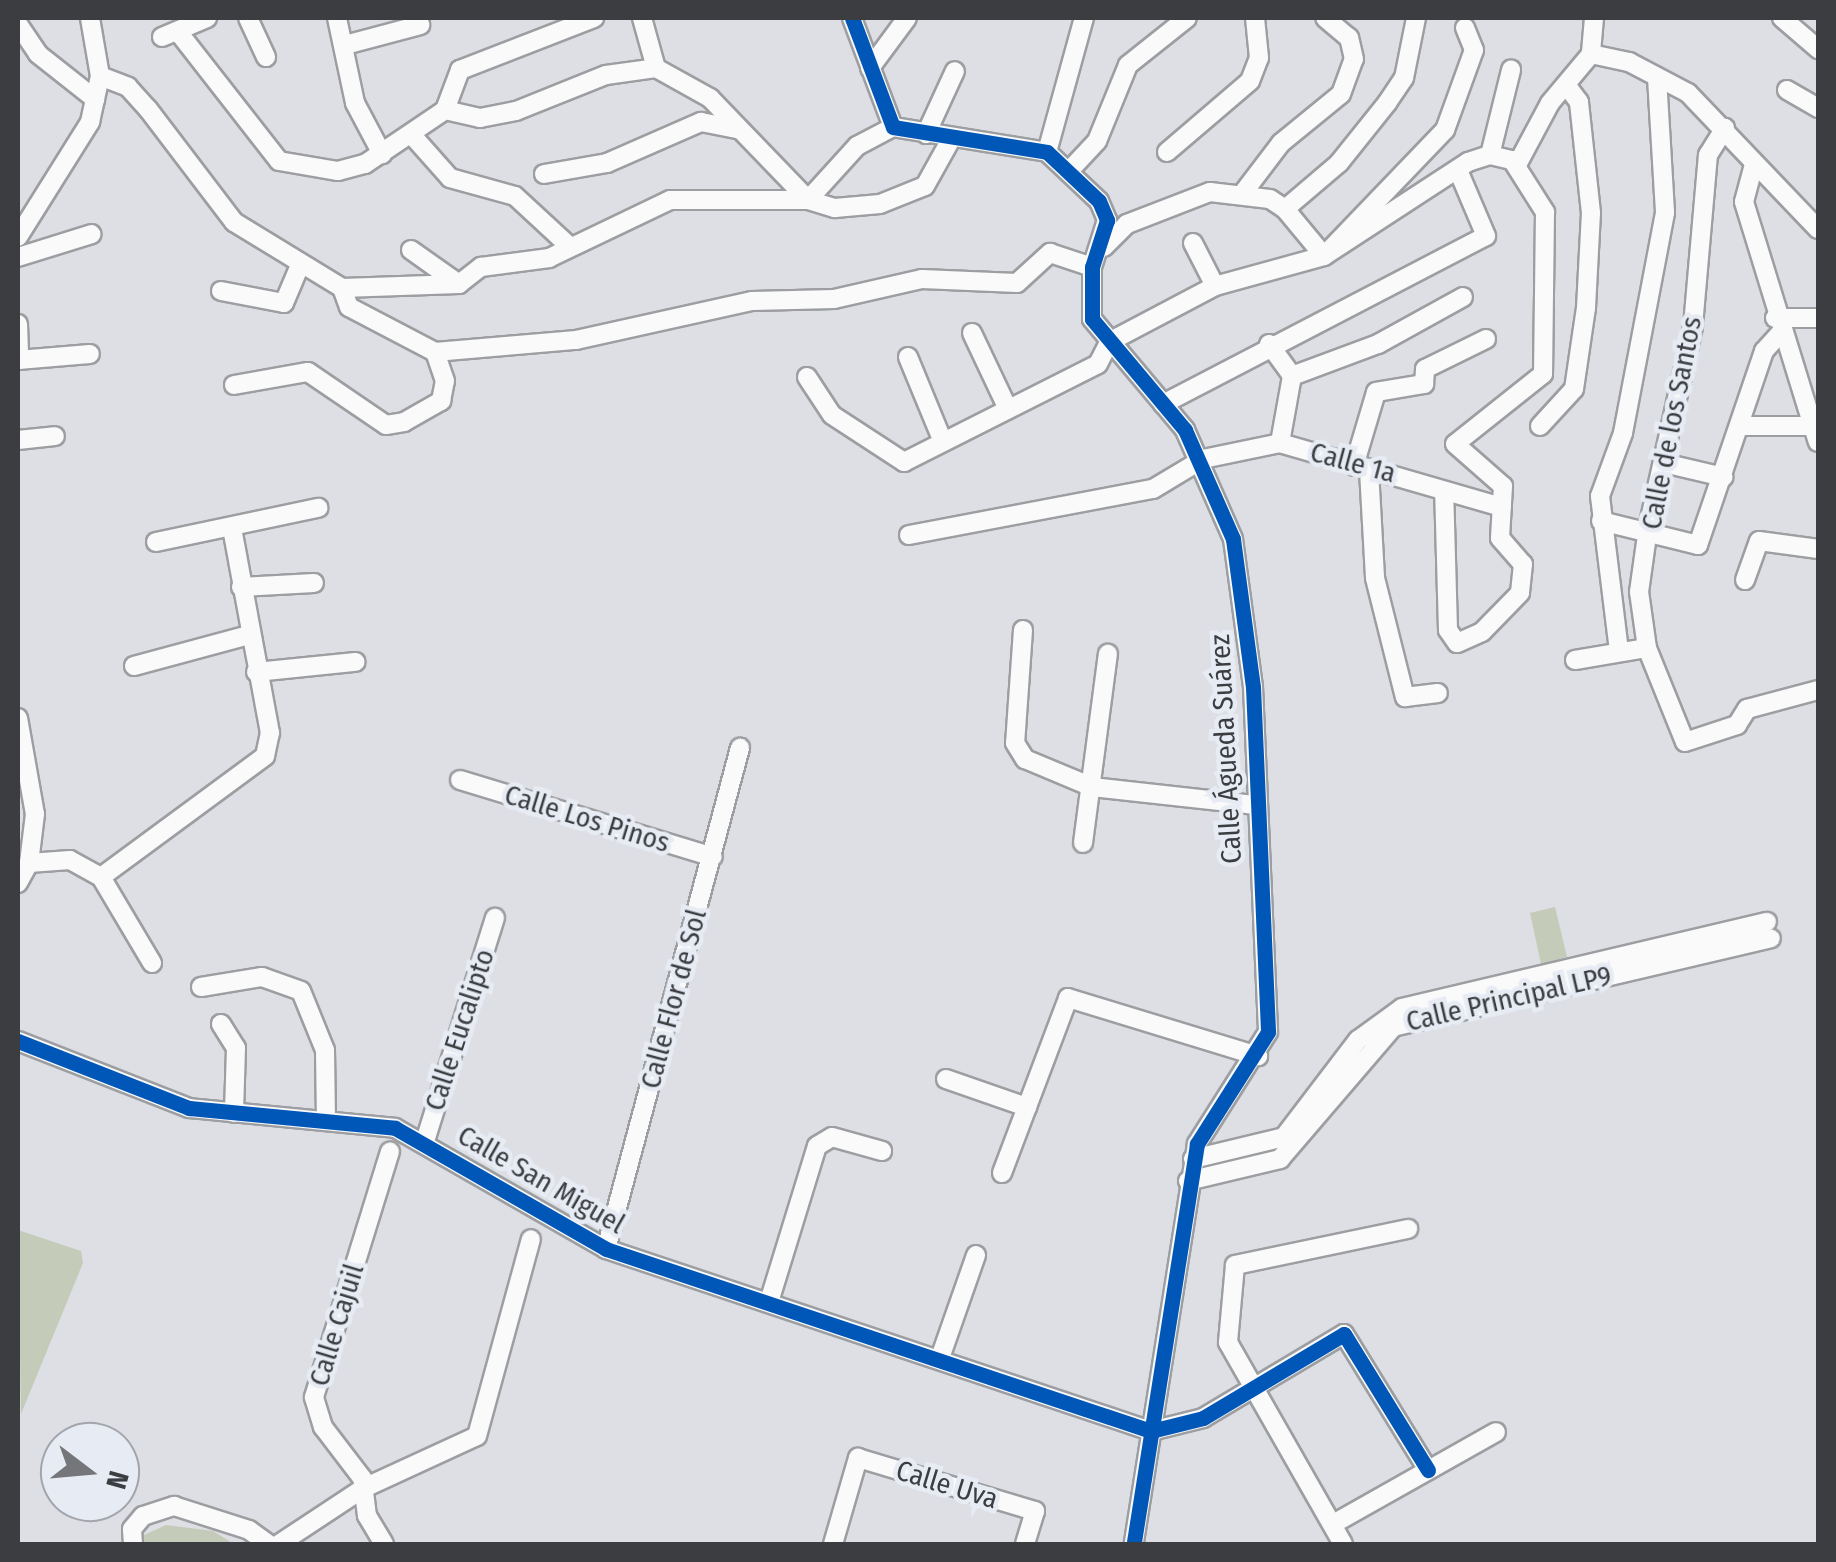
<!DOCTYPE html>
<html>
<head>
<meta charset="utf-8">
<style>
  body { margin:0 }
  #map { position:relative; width:1836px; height:1562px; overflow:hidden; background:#dddfe4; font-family:"Fira Sans Condensed",sans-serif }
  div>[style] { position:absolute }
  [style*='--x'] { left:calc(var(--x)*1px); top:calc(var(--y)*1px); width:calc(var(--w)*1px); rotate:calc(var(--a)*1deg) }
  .green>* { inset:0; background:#c5cbb9 }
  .roads { filter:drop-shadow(2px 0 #9c9ea1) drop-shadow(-2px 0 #9c9ea1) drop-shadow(0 2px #9c9ea1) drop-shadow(0 -2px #9c9ea1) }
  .minor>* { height:18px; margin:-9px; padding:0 9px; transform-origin:9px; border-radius:9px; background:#fafafb }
  .cycleway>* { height:15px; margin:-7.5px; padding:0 7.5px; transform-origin:7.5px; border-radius:7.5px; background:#0057b8 }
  span { translate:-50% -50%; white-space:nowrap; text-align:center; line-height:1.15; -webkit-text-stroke:9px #e7ebf4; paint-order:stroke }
  .street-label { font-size:28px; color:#3b3d41 }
  .frame { position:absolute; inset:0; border:20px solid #3b3d41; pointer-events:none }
  .north { position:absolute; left:40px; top:1422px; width:100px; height:100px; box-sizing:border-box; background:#e7ebf4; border:2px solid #a2a5ac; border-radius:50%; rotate:106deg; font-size:28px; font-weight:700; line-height:40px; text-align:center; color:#3b3d41 }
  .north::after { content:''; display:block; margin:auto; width:35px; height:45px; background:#74767a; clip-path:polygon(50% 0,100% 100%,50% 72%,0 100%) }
</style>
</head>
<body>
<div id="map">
  <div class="green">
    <i style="clip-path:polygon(1555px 907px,1567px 957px,1541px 964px,1530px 913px)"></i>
    <i style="clip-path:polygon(18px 1230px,81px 1251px,83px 1263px,21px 1414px)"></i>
    <i style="clip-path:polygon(166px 1525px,213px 1531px,234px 1544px,144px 1544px,142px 1536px)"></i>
  </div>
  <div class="roads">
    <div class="minor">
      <i style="--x:248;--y:18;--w:43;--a:65.2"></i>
      <i style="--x:337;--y:18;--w:87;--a:78"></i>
      <i style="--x:355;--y:103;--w:58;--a:62.1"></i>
      <i style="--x:642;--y:18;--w:52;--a:74.4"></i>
      <i style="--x:852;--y:18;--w:116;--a:69.4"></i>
      <i style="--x:893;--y:127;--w:156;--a:9.2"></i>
      <i style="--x:1047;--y:152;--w:71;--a:43.3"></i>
      <i style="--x:1099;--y:201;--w:21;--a:67"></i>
      <i style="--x:1107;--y:220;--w:49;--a:107.7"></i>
      <i style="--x:1092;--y:267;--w:52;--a:90"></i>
      <i style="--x:1092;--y:319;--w:145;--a:50"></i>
      <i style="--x:1185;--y:430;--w:119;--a:66.2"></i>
      <i style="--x:1233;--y:539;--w:149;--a:82.3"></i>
      <i style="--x:1253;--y:687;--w:345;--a:87.5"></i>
      <i style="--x:1268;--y:1032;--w:133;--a:122.4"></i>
      <i style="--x:1197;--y:1144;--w:405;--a:99"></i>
      <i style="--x:1594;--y:18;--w:36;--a:95"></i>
      <i style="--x:1591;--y:54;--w:39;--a:12"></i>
      <i style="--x:1629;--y:62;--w:67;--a:27.7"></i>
      <i style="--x:1688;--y:93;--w:188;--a:46.3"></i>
      <i style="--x:1782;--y:18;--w:48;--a:40.7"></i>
      <i style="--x:18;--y:24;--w:36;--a:56"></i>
      <i style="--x:38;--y:54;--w:73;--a:38.3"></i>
      <i style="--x:179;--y:33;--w:162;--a:52"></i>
      <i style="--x:279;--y:161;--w:60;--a:9.6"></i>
      <i style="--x:338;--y:171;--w:28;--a:-15"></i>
      <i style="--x:365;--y:164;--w:97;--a:-34"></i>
      <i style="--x:445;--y:110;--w:43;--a:-69.4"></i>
      <i style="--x:460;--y:70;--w:144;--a:-21.2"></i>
      <i style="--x:162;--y:37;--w:49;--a:-22.9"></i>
      <i style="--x:345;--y:45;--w:78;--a:-14.9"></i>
      <i style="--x:870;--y:68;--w:62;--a:-53.5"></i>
      <i style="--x:100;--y:76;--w:30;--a:21"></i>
      <i style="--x:128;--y:87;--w:30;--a:48"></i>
      <i style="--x:148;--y:109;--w:142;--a:52.7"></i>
      <i style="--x:234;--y:222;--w:127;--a:31.4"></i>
      <i style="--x:342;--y:288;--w:117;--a:-2"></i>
      <i style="--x:459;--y:284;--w:28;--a:-38"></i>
      <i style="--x:481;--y:267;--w:69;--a:-7.5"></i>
      <i style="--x:549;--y:258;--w:134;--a:-25.6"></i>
      <i style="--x:670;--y:200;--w:138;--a:0"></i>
      <i style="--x:808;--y:200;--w:73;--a:-47.8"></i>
      <i style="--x:857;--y:146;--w:41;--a:-27.8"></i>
      <i style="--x:1787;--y:90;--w:36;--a:30"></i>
      <i style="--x:445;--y:110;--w:36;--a:13"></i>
      <i style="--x:480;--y:118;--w:37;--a:-11"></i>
      <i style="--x:516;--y:111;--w:97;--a:-21.8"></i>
      <i style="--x:606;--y:75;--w:50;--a:-8"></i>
      <i style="--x:656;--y:68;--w:62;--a:29.1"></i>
      <i style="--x:710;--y:98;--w:141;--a:46.1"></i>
      <i style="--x:808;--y:200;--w:28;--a:17"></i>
      <i style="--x:835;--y:208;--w:45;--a:-5.1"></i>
      <i style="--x:880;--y:204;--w:48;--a:-21.8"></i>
      <i style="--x:925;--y:186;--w:54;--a:-61"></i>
      <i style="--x:411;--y:134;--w:59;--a:48.4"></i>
      <i style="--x:450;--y:178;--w:67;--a:15.5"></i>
      <i style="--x:515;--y:196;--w:75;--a:42.8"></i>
      <i style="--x:926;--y:134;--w:69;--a:-65.3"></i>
      <i style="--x:1047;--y:152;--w:139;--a:-74.6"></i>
      <i style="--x:1167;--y:152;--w:109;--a:-40.5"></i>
      <i style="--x:1250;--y:81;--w:25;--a:-69"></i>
      <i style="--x:1259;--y:58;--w:40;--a:-95.7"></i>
      <i style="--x:1490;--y:155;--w:88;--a:-76.1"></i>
      <i style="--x:1518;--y:163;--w:68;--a:-61.9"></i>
      <i style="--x:1550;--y:103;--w:64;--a:-50.1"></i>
      <i style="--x:1753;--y:168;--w:35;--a:105"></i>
      <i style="--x:1744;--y:202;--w:251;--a:72.9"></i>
      <i style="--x:1069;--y:171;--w:41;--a:-47"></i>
      <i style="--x:1097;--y:141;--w:82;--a:-67.8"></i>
      <i style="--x:1128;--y:65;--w:75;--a:-38.5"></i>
      <i style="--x:544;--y:174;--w:64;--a:-9.9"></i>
      <i style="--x:607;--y:163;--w:103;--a:-23.6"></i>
      <i style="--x:701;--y:122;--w:36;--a:11"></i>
      <i style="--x:1243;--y:193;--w:63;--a:-52.8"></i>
      <i style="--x:1281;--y:143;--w:77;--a:-39.2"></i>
      <i style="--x:1341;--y:94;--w:37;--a:-70"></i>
      <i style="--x:1354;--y:59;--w:22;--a:-103"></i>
      <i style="--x:1349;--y:38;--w:31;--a:-140"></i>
      <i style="--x:1285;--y:209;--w:61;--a:50.3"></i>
      <i style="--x:1324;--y:256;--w:175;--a:-46.2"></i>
      <i style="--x:1445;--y:130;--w:85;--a:-70.1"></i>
      <i style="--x:1474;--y:50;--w:24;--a:-112"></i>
      <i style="--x:18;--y:237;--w:136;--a:-57.9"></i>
      <i style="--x:90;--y:122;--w:47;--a:-77.7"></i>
      <i style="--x:100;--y:76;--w:59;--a:-99.8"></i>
      <i style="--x:1193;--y:243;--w:48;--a:62.9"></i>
      <i style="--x:1104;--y:247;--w:33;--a:-45"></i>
      <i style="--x:1127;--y:224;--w:89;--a:-21.1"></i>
      <i style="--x:1210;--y:192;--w:60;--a:6.7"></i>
      <i style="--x:1270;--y:199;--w:18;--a:34"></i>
      <i style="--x:1285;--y:209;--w:71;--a:-40.4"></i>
      <i style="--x:1339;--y:163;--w:77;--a:-51.3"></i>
      <i style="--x:1387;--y:103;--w:30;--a:-56"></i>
      <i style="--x:1404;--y:78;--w:61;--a:-78.7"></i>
      <i style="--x:411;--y:250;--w:59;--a:35.3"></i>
      <i style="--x:18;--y:257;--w:77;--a:-17.3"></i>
      <i style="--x:342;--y:288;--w:20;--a:70"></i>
      <i style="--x:349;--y:307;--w:97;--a:27.6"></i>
      <i style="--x:435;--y:352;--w:142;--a:-4.9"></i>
      <i style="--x:576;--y:340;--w:180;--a:-12.5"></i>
      <i style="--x:752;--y:301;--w:82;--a:-1.4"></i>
      <i style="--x:834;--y:299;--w:90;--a:-12.8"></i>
      <i style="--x:922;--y:279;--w:95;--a:2.4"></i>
      <i style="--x:1017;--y:283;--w:45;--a:-42.3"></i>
      <i style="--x:1050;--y:253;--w:44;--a:18.4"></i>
      <i style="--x:221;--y:291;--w:64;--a:10.8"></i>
      <i style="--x:284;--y:303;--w:39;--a:-67"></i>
      <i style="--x:1775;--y:318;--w:43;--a:0"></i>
      <i style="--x:18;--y:324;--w:36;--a:88"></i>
      <i style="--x:972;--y:333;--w:84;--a:64.7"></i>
      <i style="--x:1109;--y:342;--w:120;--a:-27.8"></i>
      <i style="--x:1215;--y:286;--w:113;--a:-15.4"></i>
      <i style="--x:1324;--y:256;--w:172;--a:-33.1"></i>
      <i style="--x:1468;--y:162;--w:23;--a:-18"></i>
      <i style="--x:1490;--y:155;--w:23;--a:13"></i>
      <i style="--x:1512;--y:160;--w:62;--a:57.6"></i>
      <i style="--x:1545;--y:212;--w:162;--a:90.7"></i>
      <i style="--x:1543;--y:374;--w:112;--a:141.5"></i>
      <i style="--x:1455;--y:444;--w:64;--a:41.2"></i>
      <i style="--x:1503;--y:486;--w:52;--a:93.3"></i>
      <i style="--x:1500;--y:538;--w:35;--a:49"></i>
      <i style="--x:1523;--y:564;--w:29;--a:96"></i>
      <i style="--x:1520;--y:593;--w:54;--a:134.3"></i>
      <i style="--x:1482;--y:632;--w:27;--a:156"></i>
      <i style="--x:1457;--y:643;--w:16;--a:-125"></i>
      <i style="--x:1448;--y:630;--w:139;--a:-91.6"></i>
      <i style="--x:1269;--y:344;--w:39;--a:54"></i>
      <i style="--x:1292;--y:376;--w:68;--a:100.2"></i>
      <i style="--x:908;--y:357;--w:87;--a:67.6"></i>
      <i style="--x:18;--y:360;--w:72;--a:-4.8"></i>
      <i style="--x:1292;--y:376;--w:92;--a:-20.4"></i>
      <i style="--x:1378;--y:344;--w:97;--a:-28.9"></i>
      <i style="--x:807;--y:377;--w:45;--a:56.7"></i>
      <i style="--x:832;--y:415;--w:86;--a:33.1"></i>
      <i style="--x:904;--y:462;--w:217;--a:-26.8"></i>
      <i style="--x:1098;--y:364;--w:25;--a:-63"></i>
      <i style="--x:234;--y:385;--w:75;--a:-10"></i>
      <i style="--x:308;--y:372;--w:94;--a:34.2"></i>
      <i style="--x:386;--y:425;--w:18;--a:-9"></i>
      <i style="--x:404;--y:422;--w:43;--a:-29.6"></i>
      <i style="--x:441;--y:401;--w:20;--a:-79"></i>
      <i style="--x:445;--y:381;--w:31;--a:-109"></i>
      <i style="--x:1163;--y:404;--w:364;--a:-27.5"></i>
      <i style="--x:1486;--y:236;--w:72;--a:-113"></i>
      <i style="--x:1540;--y:426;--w:50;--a:-47.4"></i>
      <i style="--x:1574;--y:389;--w:82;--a:-81.6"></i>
      <i style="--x:1586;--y:308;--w:95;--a:-87"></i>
      <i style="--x:1591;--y:213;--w:112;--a:-96.2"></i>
      <i style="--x:1579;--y:102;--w:21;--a:-127"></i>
      <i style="--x:1742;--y:426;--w:76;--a:0"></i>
      <i style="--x:18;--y:440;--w:37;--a:-6"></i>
      <i style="--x:1668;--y:464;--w:57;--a:13.3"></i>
      <i style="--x:1354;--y:466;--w:77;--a:-73.4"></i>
      <i style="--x:1376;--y:392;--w:49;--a:-9.5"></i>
      <i style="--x:1424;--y:384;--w:15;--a:-86"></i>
      <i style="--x:1425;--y:369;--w:68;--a:-26.2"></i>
      <i style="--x:1369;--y:470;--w:108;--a:86.8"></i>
      <i style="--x:1375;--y:578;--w:123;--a:75.9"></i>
      <i style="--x:1405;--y:697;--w:33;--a:-7"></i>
      <i style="--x:1601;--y:521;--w:100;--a:13.9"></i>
      <i style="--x:1698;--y:545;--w:205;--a:-71.2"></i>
      <i style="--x:1764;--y:351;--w:24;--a:-48"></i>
      <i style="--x:909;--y:535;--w:248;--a:-10.7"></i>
      <i style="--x:1153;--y:489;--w:58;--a:-31"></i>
      <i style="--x:1203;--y:459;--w:79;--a:-11.7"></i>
      <i style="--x:1280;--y:443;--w:231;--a:16.1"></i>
      <i style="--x:156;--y:542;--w:166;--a:-11.9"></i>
      <i style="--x:1745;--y:580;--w:41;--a:-70.3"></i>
      <i style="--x:1759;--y:541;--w:60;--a:7.7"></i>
      <i style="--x:241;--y:587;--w:73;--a:-3.1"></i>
      <i style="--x:1023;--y:630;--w:113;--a:94"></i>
      <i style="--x:1015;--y:743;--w:19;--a:58"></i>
      <i style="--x:1025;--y:759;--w:73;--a:22.7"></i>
      <i style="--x:1092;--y:787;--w:163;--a:6.3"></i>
      <i style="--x:1647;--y:648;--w:101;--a:68"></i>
      <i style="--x:1685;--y:742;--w:55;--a:-18.1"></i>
      <i style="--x:1737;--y:725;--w:19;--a:-58"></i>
      <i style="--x:1747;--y:709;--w:73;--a:-15"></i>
      <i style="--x:1619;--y:651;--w:156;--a:-97"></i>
      <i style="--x:1600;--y:496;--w:67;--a:-69.9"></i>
      <i style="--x:1623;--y:433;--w:225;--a:-79.2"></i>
      <i style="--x:1665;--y:212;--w:133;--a:-93.4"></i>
      <i style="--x:1575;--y:660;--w:73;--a:-9.5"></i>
      <i style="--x:1647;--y:648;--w:57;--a:-98.1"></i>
      <i style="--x:1639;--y:592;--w:65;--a:-82"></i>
      <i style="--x:1648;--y:528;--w:207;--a:-77.4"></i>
      <i style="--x:1693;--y:326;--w:172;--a:-85"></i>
      <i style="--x:1708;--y:155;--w:32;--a:-58"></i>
      <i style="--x:134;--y:666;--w:119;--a:-15.1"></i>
      <i style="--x:256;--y:672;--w:100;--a:-5.8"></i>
      <i style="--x:18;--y:718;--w:97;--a:80"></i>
      <i style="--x:35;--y:814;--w:49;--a:97"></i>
      <i style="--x:29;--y:863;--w:23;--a:119"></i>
      <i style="--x:460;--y:780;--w:264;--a:16.9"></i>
      <i style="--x:1083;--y:843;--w:191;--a:-82.5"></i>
      <i style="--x:29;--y:863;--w:41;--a:-4.2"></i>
      <i style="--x:70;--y:860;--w:35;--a:29"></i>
      <i style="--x:101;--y:877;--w:100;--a:59.3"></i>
      <i style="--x:101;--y:877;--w:204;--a:-36.4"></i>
      <i style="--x:265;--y:756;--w:24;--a:-78"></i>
      <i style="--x:270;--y:733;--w:209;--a:-100.5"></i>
      <i style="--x:201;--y:987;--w:62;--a:-9.3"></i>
      <i style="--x:262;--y:977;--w:41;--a:19.7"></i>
      <i style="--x:301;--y:991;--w:64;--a:67.9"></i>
      <i style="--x:325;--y:1050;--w:71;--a:89.2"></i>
      <i style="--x:221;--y:1024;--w:28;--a:58"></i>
      <i style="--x:236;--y:1048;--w:65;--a:91.8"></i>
      <i style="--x:18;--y:1041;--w:184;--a:21.4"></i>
      <i style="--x:189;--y:1108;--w:207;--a:5.5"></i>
      <i style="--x:395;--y:1128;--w:243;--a:29.8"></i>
      <i style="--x:606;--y:1249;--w:575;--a:18.47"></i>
      <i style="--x:1151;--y:1431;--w:54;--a:-14"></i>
      <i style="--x:1203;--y:1418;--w:164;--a:-30.8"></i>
      <i style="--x:1344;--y:1334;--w:160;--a:58.3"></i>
      <i style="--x:946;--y:1079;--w:86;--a:19.1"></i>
      <i style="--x:425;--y:1141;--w:234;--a:-72.6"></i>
      <i style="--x:1193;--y:1159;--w:94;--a:-13.6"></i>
      <i style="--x:1284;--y:1137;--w:122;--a:-52.7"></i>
      <i style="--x:1358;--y:1040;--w:54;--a:-36"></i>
      <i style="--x:1402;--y:1008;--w:375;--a:-13.3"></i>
      <i style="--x:1002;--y:1173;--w:187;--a:-69.3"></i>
      <i style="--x:1068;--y:998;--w:199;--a:17"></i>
      <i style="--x:1188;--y:1181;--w:95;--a:-13.4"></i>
      <i style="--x:1280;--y:1159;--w:174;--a:-49.4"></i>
      <i style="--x:1393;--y:1027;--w:388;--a:-13.2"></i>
      <i style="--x:606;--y:1249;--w:519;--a:-75.03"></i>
      <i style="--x:769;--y:1302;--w:163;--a:-72.9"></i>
      <i style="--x:817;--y:1146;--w:17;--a:-31"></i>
      <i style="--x:832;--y:1137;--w:52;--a:15.6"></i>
      <i style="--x:940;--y:1358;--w:109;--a:-70.7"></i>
      <i style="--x:1333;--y:1524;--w:187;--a:-29.4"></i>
      <i style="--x:133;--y:1544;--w:15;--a:-94"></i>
      <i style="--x:132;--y:1529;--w:17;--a:-50"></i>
      <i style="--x:143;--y:1516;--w:33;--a:-18"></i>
      <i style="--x:174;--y:1506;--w:79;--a:17.7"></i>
      <i style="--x:249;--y:1530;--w:24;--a:36"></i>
      <i style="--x:279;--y:1544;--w:102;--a:-33.4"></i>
      <i style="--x:364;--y:1488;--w:124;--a:-24.7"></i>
      <i style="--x:477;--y:1436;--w:204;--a:-74.7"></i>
      <i style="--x:384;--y:1544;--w:33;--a:-121"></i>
      <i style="--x:367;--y:1516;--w:38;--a:-97"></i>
      <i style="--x:362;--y:1478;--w:64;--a:-127.4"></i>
      <i style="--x:323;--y:1427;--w:31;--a:-107"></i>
      <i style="--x:314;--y:1397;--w:257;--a:-72.8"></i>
      <i style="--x:833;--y:1544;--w:90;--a:-73.8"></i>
      <i style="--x:858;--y:1458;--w:185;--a:16.7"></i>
      <i style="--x:1035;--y:1511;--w:34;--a:107"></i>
      <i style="--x:1343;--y:1544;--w:232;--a:-119.7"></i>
      <i style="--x:1228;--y:1342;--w:77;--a:-84.8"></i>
      <i style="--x:1235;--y:1265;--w:177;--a:-11.8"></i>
    </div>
  </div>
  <div class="cycleway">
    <i style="--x:852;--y:18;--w:116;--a:69.4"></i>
    <i style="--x:893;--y:127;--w:156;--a:9.2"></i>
    <i style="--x:1047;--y:152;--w:71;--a:43.3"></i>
    <i style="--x:1099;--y:201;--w:21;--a:67"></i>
    <i style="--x:1107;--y:220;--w:49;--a:107.7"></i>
    <i style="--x:1092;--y:267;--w:52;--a:90"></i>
    <i style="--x:1092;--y:319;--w:145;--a:50"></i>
    <i style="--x:1185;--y:430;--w:119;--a:66.2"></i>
    <i style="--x:1233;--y:539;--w:149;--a:82.3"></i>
    <i style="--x:1253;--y:687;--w:345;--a:87.5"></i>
    <i style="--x:1268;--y:1032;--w:133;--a:122.4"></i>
    <i style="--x:1197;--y:1144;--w:405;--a:99"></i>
    <i style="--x:18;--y:1041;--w:184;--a:21.4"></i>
    <i style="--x:189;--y:1108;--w:207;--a:5.5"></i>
    <i style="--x:395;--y:1128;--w:243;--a:29.8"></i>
    <i style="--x:606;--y:1249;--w:575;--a:18.47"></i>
    <i style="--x:1151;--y:1431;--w:54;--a:-14"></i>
    <i style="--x:1203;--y:1418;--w:164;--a:-30.8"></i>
    <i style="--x:1344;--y:1334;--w:160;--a:58.3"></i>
  </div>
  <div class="street-label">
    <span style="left:1672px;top:423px;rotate:-79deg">Calle de los Santos</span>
    <span style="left:1353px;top:463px;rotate:15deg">Calle 1a</span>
    <span style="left:1226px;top:749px;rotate:-93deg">Calle Águeda Suárez</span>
    <span style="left:587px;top:819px;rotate:17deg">Calle Los Pinos</span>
    <span style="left:674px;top:999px;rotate:-75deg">Calle Flor de Sol</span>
    <span style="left:1509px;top:999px;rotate:-13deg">Calle Principal LP9</span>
    <span style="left:460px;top:1030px;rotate:-72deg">Calle Eucalipto</span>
    <span style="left:541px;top:1180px;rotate:30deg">Calle San Miguel</span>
    <span style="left:337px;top:1325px;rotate:-73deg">Calle Cajuil</span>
    <span style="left:947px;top:1485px;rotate:17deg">Calle Uva</span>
  </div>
  <div class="frame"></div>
  <div class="north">N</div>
</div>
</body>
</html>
